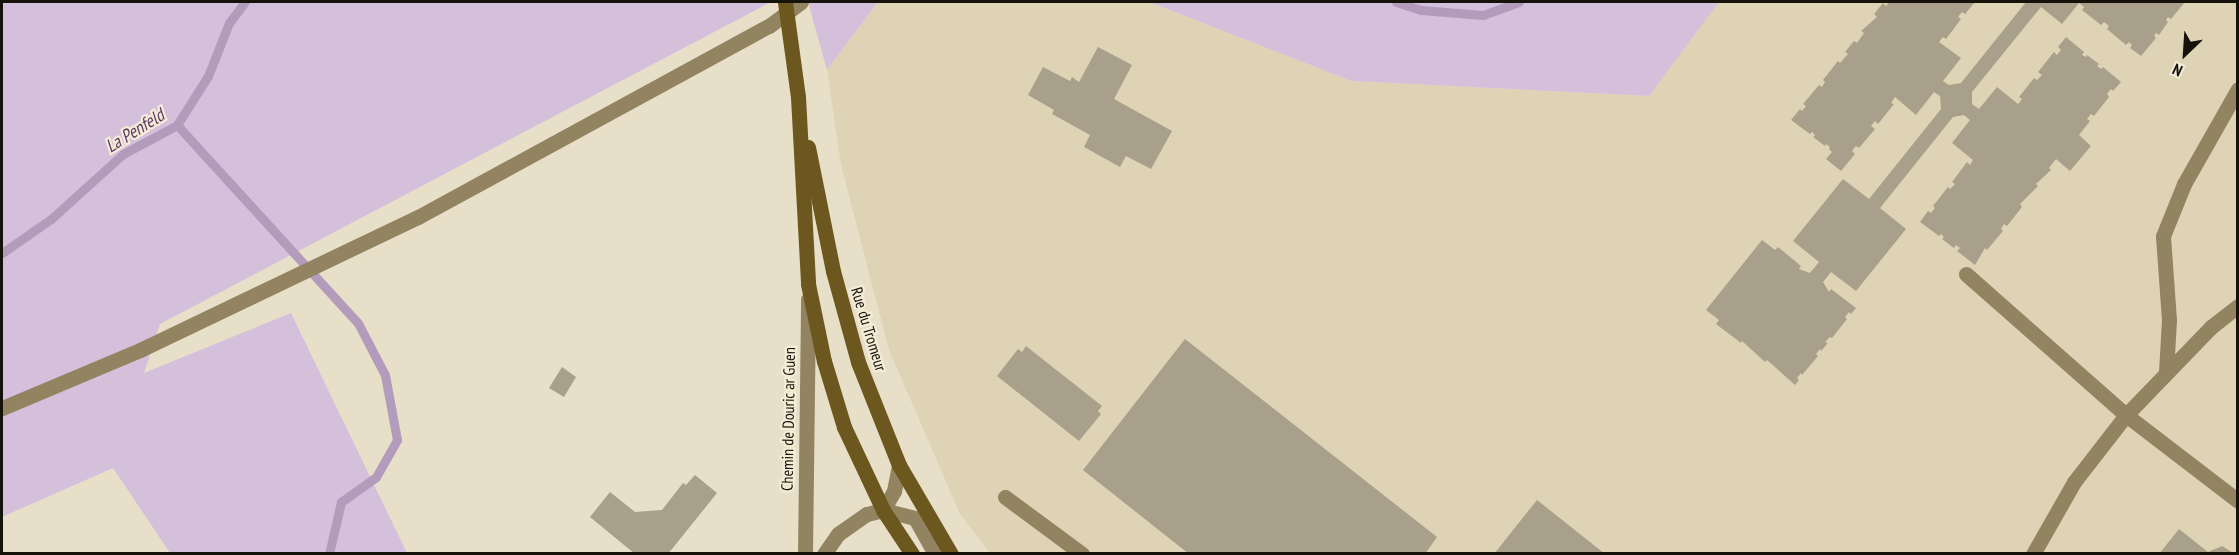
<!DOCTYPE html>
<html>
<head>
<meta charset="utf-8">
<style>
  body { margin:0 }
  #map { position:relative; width:2239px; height:555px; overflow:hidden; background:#e8dfc9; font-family:"PT Sans Narrow",sans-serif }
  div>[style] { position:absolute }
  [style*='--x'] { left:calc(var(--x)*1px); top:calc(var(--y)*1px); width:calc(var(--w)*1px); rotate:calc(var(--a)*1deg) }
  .built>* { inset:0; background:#dfd3b6 }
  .green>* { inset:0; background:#d5c0dc }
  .stream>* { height:9px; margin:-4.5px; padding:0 4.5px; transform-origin:4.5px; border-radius:4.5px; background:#b39bbc }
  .building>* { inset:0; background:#a8a08b }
  .service>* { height:15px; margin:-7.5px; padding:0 7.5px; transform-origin:7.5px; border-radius:7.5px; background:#928361 }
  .minor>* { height:15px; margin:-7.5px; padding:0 7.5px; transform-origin:7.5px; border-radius:7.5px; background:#928361 }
  .secondary>* { height:15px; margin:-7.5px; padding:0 7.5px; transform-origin:7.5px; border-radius:7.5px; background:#6c571f }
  span { translate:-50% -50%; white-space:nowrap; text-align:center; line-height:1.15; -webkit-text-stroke:4.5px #f5ecd6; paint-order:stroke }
  .street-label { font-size:16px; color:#15120a }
  .water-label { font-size:18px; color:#5c3a68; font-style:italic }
  .frame { position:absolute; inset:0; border:3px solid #15120a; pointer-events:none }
  .north { position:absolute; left:2155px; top:24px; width:60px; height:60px; -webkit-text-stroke:4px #f5ecd6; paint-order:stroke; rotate:205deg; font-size:16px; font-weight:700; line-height:24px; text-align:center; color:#15120a }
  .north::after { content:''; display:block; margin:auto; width:21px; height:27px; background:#15120a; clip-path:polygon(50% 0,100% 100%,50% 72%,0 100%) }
</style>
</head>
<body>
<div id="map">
  <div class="built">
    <i style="clip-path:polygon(878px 2px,1149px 2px,1351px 81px,1649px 96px,1719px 2px,2237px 2px,2237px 553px,990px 553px,960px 514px,889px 350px,841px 165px,827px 70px)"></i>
  </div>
  <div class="green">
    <i style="clip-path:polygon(2px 2px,771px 2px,160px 324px,144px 373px,291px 313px,407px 553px,170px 553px,113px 468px,2px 517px)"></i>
    <i style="clip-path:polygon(808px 2px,878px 2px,827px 70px)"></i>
    <i style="clip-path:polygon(1149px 2px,1719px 2px,1649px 96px,1351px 81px)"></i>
  </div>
  <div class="stream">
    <i style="--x:1396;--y:2;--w:26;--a:18"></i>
    <i style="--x:1421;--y:10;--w:62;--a:4.6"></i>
    <i style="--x:1483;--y:15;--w:38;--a:-20"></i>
    <i style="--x:177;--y:125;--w:268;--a:47.6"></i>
    <i style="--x:358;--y:323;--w:59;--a:62.6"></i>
    <i style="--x:385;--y:375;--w:66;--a:79.5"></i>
    <i style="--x:397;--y:440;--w:43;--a:119.6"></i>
    <i style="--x:376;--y:477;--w:43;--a:144.5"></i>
    <i style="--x:341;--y:502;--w:53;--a:103"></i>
    <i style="--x:2;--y:253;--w:60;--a:-34.8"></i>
    <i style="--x:51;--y:219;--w:97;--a:-42.1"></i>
    <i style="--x:123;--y:154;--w:61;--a:-28.2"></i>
    <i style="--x:177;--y:125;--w:58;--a:-57.7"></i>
    <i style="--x:208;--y:76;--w:57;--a:-68.4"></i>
    <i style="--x:229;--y:23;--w:26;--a:-53"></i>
  </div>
  <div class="building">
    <i style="clip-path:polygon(1889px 2px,1975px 2px,1965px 14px,1962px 12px,1958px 17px,1961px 19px,1946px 39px,1943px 37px,1939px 42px,1961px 58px,1943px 81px,1949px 85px,1961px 83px,2026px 2px,2185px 2px,2171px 19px,2168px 17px,2166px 20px,2168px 22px,2159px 35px,2156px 33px,2154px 36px,2156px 38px,2141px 56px,2130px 48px,2132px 45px,2129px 42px,2126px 45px,2107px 29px,2109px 26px,2104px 22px,2101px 25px,2082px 10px,2084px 7px,2079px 3px,2062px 24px,2041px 7px,1972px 92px,1972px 104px,1979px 109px,1997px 87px,2018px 104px,2022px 99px,2019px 97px,2034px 78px,2037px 80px,2042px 75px,2038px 72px,2054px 52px,2057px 55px,2061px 50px,2058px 47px,2066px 37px,2084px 52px,2082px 55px,2086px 57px,2087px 55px,2099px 64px,2097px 66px,2101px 69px,2103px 67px,2121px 82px,2113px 91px,2111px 89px,2107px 94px,2109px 97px,2094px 116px,2091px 114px,2087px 119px,2090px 121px,2079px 135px,2091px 146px,2070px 171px,2056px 159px,2049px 168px,2051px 170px,2036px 184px,2038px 186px,2020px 204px,2022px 207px,2007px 226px,2004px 224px,2001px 229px,2003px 231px,1987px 250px,1985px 248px,1975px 265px,1957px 251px,1960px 248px,1956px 245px,1954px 248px,1942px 239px,1944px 237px,1941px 234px,1939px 236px,1920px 222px,1928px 211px,1931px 213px,1935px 208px,1933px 206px,1948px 187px,1950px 189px,1955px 184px,1952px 182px,1967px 162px,1970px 165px,1973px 160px,1952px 143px,1970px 120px,1964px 115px,1953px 117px,1880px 208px,1906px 229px,1856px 291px,1831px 272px,1823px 282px,1829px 292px,1831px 289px,1856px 308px,1851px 314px,1849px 312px,1845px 317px,1847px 319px,1832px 338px,1830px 337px,1825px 342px,1828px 343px,1821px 351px,1820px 349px,1816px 354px,1818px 356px,1802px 375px,1801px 373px,1797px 378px,1799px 380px,1795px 385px,1767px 360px,1765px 362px,1742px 341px,1741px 343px,1716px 324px,1719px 320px,1706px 310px,1762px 240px,1775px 250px,1778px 247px,1801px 266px,1799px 269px,1810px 273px,1819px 262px,1793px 241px,1843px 179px,1869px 199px,1941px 109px,1940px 96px,1934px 92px,1916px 115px,1895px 97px,1891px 103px,1894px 104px,1878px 124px,1875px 121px,1871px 126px,1875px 129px,1859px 148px,1856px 146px,1852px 151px,1855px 154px,1841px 171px,1826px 159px,1832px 152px,1829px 149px,1830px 147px,1826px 144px,1825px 146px,1813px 137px,1815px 135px,1812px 132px,1810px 134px,1791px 120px,1800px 109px,1802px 111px,1806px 106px,1803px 104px,1819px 85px,1822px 87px,1825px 82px,1823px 80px,1838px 61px,1840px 63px,1848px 54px,1845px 52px,1854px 41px,1857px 43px,1864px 33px,1861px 31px,1877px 17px,1874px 14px,1883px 3px,1886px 6px)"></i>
    <i style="clip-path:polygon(1098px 47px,1132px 65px,1114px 99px,1172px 131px,1151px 169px,1126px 156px,1120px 167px,1084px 147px,1090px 135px,1052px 114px,1054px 110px,1028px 95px,1043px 67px,1070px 81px,1072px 77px,1079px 82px)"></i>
    <i style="clip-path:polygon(1185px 339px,1437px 537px,1425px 554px,1189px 554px,1083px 470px)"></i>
    <i style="clip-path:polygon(1026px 346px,1102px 406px,1098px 411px,1101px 414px,1079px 441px,997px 376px,1018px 349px,1022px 352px)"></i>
    <i style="clip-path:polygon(562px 367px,576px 377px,564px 397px,549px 388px)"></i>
    <i style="clip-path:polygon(695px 475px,717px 493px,668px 554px,635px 554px,590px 517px,610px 492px,635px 512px,662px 510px,683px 483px,686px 485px)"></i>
    <i style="clip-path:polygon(1537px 500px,1605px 554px,1494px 554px)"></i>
    <i style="clip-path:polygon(2179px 529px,2208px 552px,2222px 546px,2235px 554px,2159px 554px)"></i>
  </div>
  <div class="service">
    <i style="--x:1966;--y:274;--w:213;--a:41.4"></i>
    <i style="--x:2126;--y:415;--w:141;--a:37.5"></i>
    <i style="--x:2166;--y:372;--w:52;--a:-86.7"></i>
    <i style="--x:2169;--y:320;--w:84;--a:-94.1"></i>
    <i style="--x:2163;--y:236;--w:56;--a:-68"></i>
    <i style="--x:2184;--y:184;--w:109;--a:-60.4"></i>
    <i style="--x:1005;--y:497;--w:96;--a:36.5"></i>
    <i style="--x:2033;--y:554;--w:83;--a:-60.3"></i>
    <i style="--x:2074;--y:482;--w:85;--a:-52.2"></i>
    <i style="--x:2126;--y:415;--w:122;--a:-46"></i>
    <i style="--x:2211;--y:327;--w:34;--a:-38"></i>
  </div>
  <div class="minor">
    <i style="--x:2;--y:408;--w:150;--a:-22.8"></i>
    <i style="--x:140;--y:350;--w:308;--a:-25.6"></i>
    <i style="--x:418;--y:217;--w:400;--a:-28.6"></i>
    <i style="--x:769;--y:26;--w:40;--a:-37"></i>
    <i style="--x:883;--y:510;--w:22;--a:-60"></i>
    <i style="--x:894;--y:491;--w:26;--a:-79"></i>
    <i style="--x:805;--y:554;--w:255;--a:-89.3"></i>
    <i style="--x:824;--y:554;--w:24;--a:-55"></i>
    <i style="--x:838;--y:534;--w:35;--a:-35"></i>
    <i style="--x:867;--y:514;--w:16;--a:-14"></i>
    <i style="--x:883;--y:510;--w:33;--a:14"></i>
    <i style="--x:915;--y:518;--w:41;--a:60.9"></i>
  </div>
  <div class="secondary">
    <i style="--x:785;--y:2;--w:96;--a:82.2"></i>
    <i style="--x:798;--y:97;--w:187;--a:86.9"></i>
    <i style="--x:808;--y:284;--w:79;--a:78.3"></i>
    <i style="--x:824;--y:361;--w:69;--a:73.1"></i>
    <i style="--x:844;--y:427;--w:92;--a:64.8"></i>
    <i style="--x:883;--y:510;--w:53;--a:56.6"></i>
    <i style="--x:808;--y:147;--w:126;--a:78.6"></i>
    <i style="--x:833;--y:271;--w:94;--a:74.6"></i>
    <i style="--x:858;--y:362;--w:111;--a:68.3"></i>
    <i style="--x:899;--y:465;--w:103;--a:59.7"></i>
  </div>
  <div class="street-label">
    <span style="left:869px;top:329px;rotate:73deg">Rue du Tromeur</span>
    <span style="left:788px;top:419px;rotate:-89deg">Chemin de Douric ar Guen</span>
  </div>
  <div class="water-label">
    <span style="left:135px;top:131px;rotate:-32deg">La Penfeld</span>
  </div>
  <div class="frame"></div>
  <div class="north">N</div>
</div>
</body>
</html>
